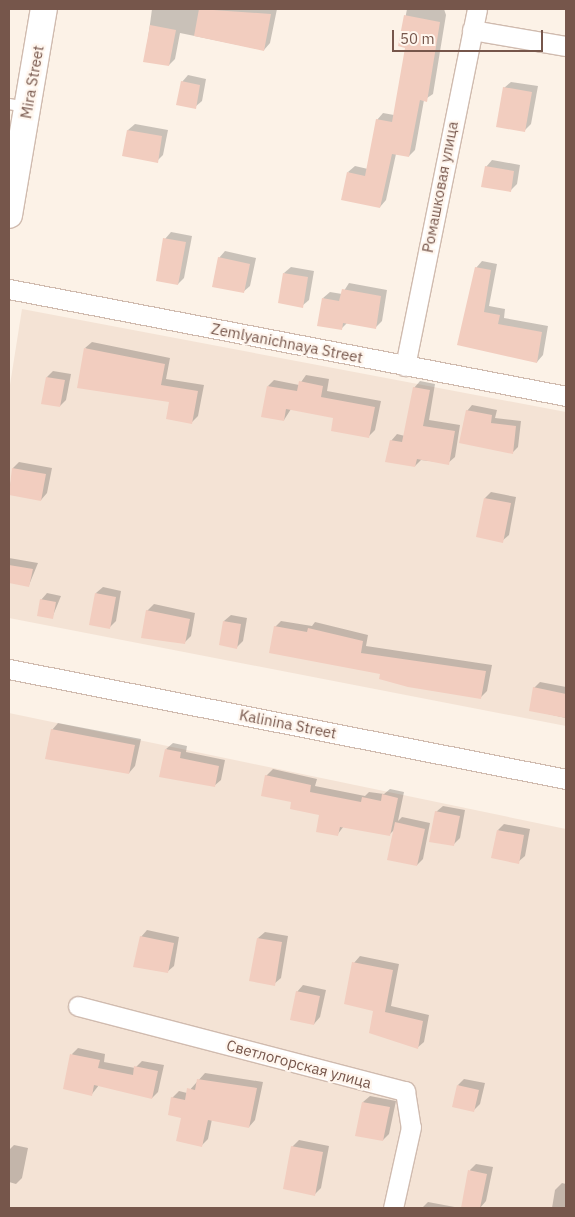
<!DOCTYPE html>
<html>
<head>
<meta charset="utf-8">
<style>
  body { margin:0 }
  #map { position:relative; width:575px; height:1217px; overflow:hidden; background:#fcf2e7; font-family:"IBM Plex Sans",sans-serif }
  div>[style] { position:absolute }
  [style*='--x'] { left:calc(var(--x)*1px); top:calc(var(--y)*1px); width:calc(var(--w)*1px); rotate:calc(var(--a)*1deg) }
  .residential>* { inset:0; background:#f4e3d5 }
  .shadow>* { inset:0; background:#0003 }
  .building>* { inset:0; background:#f2cdbf }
  .roads { filter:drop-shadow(1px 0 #d0bbaf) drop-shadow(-1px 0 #d0bbaf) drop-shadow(0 1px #d0bbaf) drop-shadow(0 -1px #d0bbaf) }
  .lane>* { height:10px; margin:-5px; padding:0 5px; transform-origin:5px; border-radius:5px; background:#fff }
  .street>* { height:19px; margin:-9.5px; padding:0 9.5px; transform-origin:9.5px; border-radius:9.5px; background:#fff }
  .secondary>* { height:26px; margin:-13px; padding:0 13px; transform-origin:13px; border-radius:13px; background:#fff }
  span { translate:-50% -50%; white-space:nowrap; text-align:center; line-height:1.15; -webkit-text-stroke:4.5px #fff6ee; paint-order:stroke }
  .street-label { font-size:15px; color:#76564b }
  .frame { position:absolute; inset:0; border:10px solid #76564b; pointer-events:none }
  .scale { position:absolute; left:392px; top:30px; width:151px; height:22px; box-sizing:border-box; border:2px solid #76564b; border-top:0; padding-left:6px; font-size:15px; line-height:18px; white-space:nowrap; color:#76564b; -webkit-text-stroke:4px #fff6ee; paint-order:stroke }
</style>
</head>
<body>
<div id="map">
  <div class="residential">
    <i style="clip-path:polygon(22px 309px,566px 412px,566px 726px,9px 618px,9px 391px)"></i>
    <i style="clip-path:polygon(9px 713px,566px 829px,566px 1208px,9px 1208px)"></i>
  </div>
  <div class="shadow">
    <i style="clip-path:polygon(152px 9px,277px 9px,270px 43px,264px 50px,180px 33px,175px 59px,169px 65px,145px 61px)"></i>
    <i style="clip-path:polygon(407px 9px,444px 9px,446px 15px,433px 94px,424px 100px,415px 150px,409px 156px,396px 154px,386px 200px,380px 207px,348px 172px,355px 166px,368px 169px,377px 120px,383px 113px,394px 115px,407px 47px,400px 45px)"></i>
    <i style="clip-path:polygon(188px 75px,206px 79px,202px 101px,195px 107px,182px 82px)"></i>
    <i style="clip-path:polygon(511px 82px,538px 86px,531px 124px,524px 131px,504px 88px)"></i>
    <i style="clip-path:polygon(135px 124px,168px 130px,163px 155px,157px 161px,124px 155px,128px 130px)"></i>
    <i style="clip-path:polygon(492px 160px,520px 165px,517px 184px,510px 191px,486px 167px)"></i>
    <i style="clip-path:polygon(171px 232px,192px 236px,184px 278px,178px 284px,165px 239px)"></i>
    <i style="clip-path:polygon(225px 251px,256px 258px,250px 286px,243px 292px,219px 258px)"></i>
    <i style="clip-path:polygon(482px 261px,497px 264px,489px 306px,505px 309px,504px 318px,548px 326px,543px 355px,537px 362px,458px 344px,476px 268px)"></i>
    <i style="clip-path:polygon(291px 267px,314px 271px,309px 300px,302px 306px,284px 273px)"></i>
    <i style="clip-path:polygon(349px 283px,387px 290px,382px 321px,375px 328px,347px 323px,341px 329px,323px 298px,330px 292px,342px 294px)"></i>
    <i style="clip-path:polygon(92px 342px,170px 358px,166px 379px,204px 385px,198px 416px,192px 422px,171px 401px,85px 348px)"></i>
    <i style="clip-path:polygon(53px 371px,71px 374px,66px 400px,60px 406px,47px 377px)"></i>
    <i style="clip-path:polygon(306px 375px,329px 379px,327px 391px,381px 401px,375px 430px,369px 436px,335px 417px,291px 409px,284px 420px,268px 386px,274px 380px,299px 385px)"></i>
    <i style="clip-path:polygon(420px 381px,435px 384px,429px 420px,460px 425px,455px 457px,448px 463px,421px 460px,415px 466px,391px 441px,397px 434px,405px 436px,414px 388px)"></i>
    <i style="clip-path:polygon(472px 405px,497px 410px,495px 418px,521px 421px,518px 447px,513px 452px,467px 411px)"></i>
    <i style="clip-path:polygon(19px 462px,52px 468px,47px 493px,41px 500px,9px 494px,13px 468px)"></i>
    <i style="clip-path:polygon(491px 492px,516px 497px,509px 535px,502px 541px,485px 498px)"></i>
    <i style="clip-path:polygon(9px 558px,38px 563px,29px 585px,9px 582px)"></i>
    <i style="clip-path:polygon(103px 587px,121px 591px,116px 621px,109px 628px,96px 593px)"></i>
    <i style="clip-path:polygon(47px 593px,61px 596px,52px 618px,41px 600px)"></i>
    <i style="clip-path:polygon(154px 604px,195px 613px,191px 636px,185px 642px,147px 611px)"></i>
    <i style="clip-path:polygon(231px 615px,247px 618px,243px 641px,237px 647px,224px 621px)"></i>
    <i style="clip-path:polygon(281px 621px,312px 626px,315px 622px,368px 635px,366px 646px,492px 665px,487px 691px,481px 697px,381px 673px,275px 627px)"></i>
    <i style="clip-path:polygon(540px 682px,566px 687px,566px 718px,530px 710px,534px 688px)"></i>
    <i style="clip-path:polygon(58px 723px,141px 739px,135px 766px,129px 773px,52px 730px)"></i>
    <i style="clip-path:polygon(173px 743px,187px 746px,186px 752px,225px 760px,221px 780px,214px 786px,166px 749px)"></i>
    <i style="clip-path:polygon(273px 769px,317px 779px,315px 786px,365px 796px,369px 792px,384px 794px,390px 789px,404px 792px,398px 821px,402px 817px,430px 823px,423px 859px,417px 865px,394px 830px,390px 834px,344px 826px,337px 835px,320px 814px,293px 801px,266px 776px)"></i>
    <i style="clip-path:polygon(443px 806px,465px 810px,460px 838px,453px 845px,436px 812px)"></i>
    <i style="clip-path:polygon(504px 824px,530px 829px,525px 856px,518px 862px,498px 830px)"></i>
    <i style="clip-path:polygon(147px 930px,179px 937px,174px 966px,167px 972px,141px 937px)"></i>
    <i style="clip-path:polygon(265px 932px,288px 936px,281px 978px,274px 984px,258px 938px)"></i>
    <i style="clip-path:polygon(360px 956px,399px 964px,391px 1006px,429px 1015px,424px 1042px,417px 1048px,375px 1010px,354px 963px)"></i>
    <i style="clip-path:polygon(303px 985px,326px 990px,320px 1017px,314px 1024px,297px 992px)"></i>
    <i style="clip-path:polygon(78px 1048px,105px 1054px,104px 1062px,135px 1068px,142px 1061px,164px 1065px,158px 1092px,152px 1098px,99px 1085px,92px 1094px,72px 1054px)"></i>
    <i style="clip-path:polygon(205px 1073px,263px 1082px,255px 1120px,249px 1127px,212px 1119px,208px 1139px,202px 1145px,172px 1098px,179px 1091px,187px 1093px)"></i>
    <i style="clip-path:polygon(464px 1079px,485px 1083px,480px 1104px,474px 1110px,458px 1085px)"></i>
    <i style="clip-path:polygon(370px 1096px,396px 1101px,389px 1134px,383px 1140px,363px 1102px)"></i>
    <i style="clip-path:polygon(299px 1140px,329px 1146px,321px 1188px,314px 1195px,292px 1147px)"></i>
    <i style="clip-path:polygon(14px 1145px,28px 1148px,22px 1178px,16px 1184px,9px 1182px,9px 1150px)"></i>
    <i style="clip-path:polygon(476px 1164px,493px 1167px,486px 1201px,480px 1208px,470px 1170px)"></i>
    <i style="clip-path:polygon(562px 1183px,566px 1184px,566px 1208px,552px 1208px,555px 1190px)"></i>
    <i style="clip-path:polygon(428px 1202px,460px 1208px,422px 1208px)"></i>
  </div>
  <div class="building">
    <i style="clip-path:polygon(199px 9px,271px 14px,264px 51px,194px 36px)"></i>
    <i style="clip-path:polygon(404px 15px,440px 22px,427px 102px,420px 100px,409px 157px,392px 154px,380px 208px,341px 200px,347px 172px,365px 176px,376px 119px,392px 122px,405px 48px,398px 46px)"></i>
    <i style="clip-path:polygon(150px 25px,176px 30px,169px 66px,143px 62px)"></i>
    <i style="clip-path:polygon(181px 81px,200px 85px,196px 109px,176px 105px)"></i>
    <i style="clip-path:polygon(503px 87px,532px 92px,525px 132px,496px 127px)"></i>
    <i style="clip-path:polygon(127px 130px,162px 136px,158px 163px,122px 156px)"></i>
    <i style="clip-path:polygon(485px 166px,514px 171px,511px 192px,481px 187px)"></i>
    <i style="clip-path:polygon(163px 238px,186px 242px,178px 285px,156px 281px)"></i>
    <i style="clip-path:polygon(218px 257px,250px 264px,244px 293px,212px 287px)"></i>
    <i style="clip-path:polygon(475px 267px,491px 270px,484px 312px,500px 315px,498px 324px,542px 332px,537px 363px,457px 345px)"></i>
    <i style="clip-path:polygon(283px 273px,308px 277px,303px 308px,278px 303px)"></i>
    <i style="clip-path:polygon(342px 289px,381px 296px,376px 329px,343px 323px,342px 330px,317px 326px,322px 298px,339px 301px)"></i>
    <i style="clip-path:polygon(84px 348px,165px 364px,161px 385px,198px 391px,192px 424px,166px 419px,169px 402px,77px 388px)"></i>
    <i style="clip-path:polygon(46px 377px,65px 380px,60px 407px,41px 404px)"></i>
    <i style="clip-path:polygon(299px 381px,323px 386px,321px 397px,375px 407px,369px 438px,331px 431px,333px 418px,286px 409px,284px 421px,261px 417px,267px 386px,297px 391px)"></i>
    <i style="clip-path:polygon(413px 387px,430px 390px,423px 426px,455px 431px,449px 465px,417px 459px,415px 467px,385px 462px,390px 440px,402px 442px)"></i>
    <i style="clip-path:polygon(466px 410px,492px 415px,491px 423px,516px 426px,513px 454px,459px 443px)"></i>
    <i style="clip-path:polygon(12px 468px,46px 474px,41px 501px,9px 495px)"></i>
    <i style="clip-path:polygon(484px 498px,511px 503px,503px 543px,476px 537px)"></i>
    <i style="clip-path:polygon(9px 565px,33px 569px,29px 587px,9px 583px)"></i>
    <i style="clip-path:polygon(95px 593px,116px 597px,110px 629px,89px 625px)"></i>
    <i style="clip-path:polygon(40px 599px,56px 602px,53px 619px,37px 616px)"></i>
    <i style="clip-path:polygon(146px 610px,190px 619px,185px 644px,141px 638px)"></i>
    <i style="clip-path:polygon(223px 621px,241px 624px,237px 649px,219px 645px)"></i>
    <i style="clip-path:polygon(274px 626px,307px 632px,308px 628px,363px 641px,361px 653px,486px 671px,481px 699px,408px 687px,379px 679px,380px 674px,269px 653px)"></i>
    <i style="clip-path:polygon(533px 687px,566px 694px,566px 718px,529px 711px)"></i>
    <i style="clip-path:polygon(51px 729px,135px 745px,129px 774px,45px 759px)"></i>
    <i style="clip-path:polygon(165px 749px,181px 752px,180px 758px,219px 766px,215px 787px,159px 777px)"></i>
    <i style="clip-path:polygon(265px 775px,311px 785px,310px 792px,361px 802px,362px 797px,381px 801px,382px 794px,398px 798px,390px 836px,340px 827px,338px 836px,316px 832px,319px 815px,290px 809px,291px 802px,261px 796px)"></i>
    <i style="clip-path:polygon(435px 811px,460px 816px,454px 846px,429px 842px)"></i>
    <i style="clip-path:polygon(395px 822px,425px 829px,417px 866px,387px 860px)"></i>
    <i style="clip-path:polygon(497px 830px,524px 835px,519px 864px,491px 858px)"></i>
    <i style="clip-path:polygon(140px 936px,174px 943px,168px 973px,133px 967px)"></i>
    <i style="clip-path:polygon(257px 938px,282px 942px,275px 986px,249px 981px)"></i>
    <i style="clip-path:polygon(352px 962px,393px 970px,385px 1012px,423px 1021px,418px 1049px,369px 1033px,373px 1011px,344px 1004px)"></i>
    <i style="clip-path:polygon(296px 991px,320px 996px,314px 1025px,290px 1020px)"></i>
    <i style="clip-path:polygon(70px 1054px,100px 1060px,98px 1068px,133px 1075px,134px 1066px,158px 1071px,152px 1099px,94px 1085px,92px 1096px,63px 1089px)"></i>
    <i style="clip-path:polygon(197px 1079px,257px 1088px,249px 1128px,208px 1120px,202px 1147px,176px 1141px,181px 1118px,168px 1115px,171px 1097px,185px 1100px,187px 1088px,195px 1090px)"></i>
    <i style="clip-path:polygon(457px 1085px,479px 1090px,474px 1112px,452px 1107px)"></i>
    <i style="clip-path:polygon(362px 1102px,390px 1107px,383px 1141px,355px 1136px)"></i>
    <i style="clip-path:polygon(291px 1146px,323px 1152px,315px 1196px,283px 1189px)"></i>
    <i style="clip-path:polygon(468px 1170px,487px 1174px,480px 1208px,461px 1208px)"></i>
  </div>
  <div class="roads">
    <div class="lane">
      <i style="--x:9;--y:104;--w:17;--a:10"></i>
    </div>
    <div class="street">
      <i style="--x:472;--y:30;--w:95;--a:9.7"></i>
      <i style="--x:9;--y:289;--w:567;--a:10.87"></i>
      <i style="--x:405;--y:366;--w:364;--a:-78.6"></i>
      <i style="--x:9;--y:669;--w:568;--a:11.17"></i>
      <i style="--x:78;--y:1006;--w:338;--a:14.6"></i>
      <i style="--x:405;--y:1091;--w:36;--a:81"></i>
      <i style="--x:411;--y:1127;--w:83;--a:102.5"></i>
    </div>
    <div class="secondary">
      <i style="--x:9;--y:215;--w:209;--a:-80.4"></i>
    </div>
  </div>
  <div class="street-label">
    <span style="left:32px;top:82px;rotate:-80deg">Mira Street</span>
    <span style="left:440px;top:187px;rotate:-79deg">Ромашковая улица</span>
    <span style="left:287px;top:343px;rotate:11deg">Zemlyanichnaya Street</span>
    <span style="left:288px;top:724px;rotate:11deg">Kalinina Street</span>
    <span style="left:299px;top:1064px;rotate:15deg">Светлогорская улица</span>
  </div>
  <div class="frame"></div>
  <div class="scale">50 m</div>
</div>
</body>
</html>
